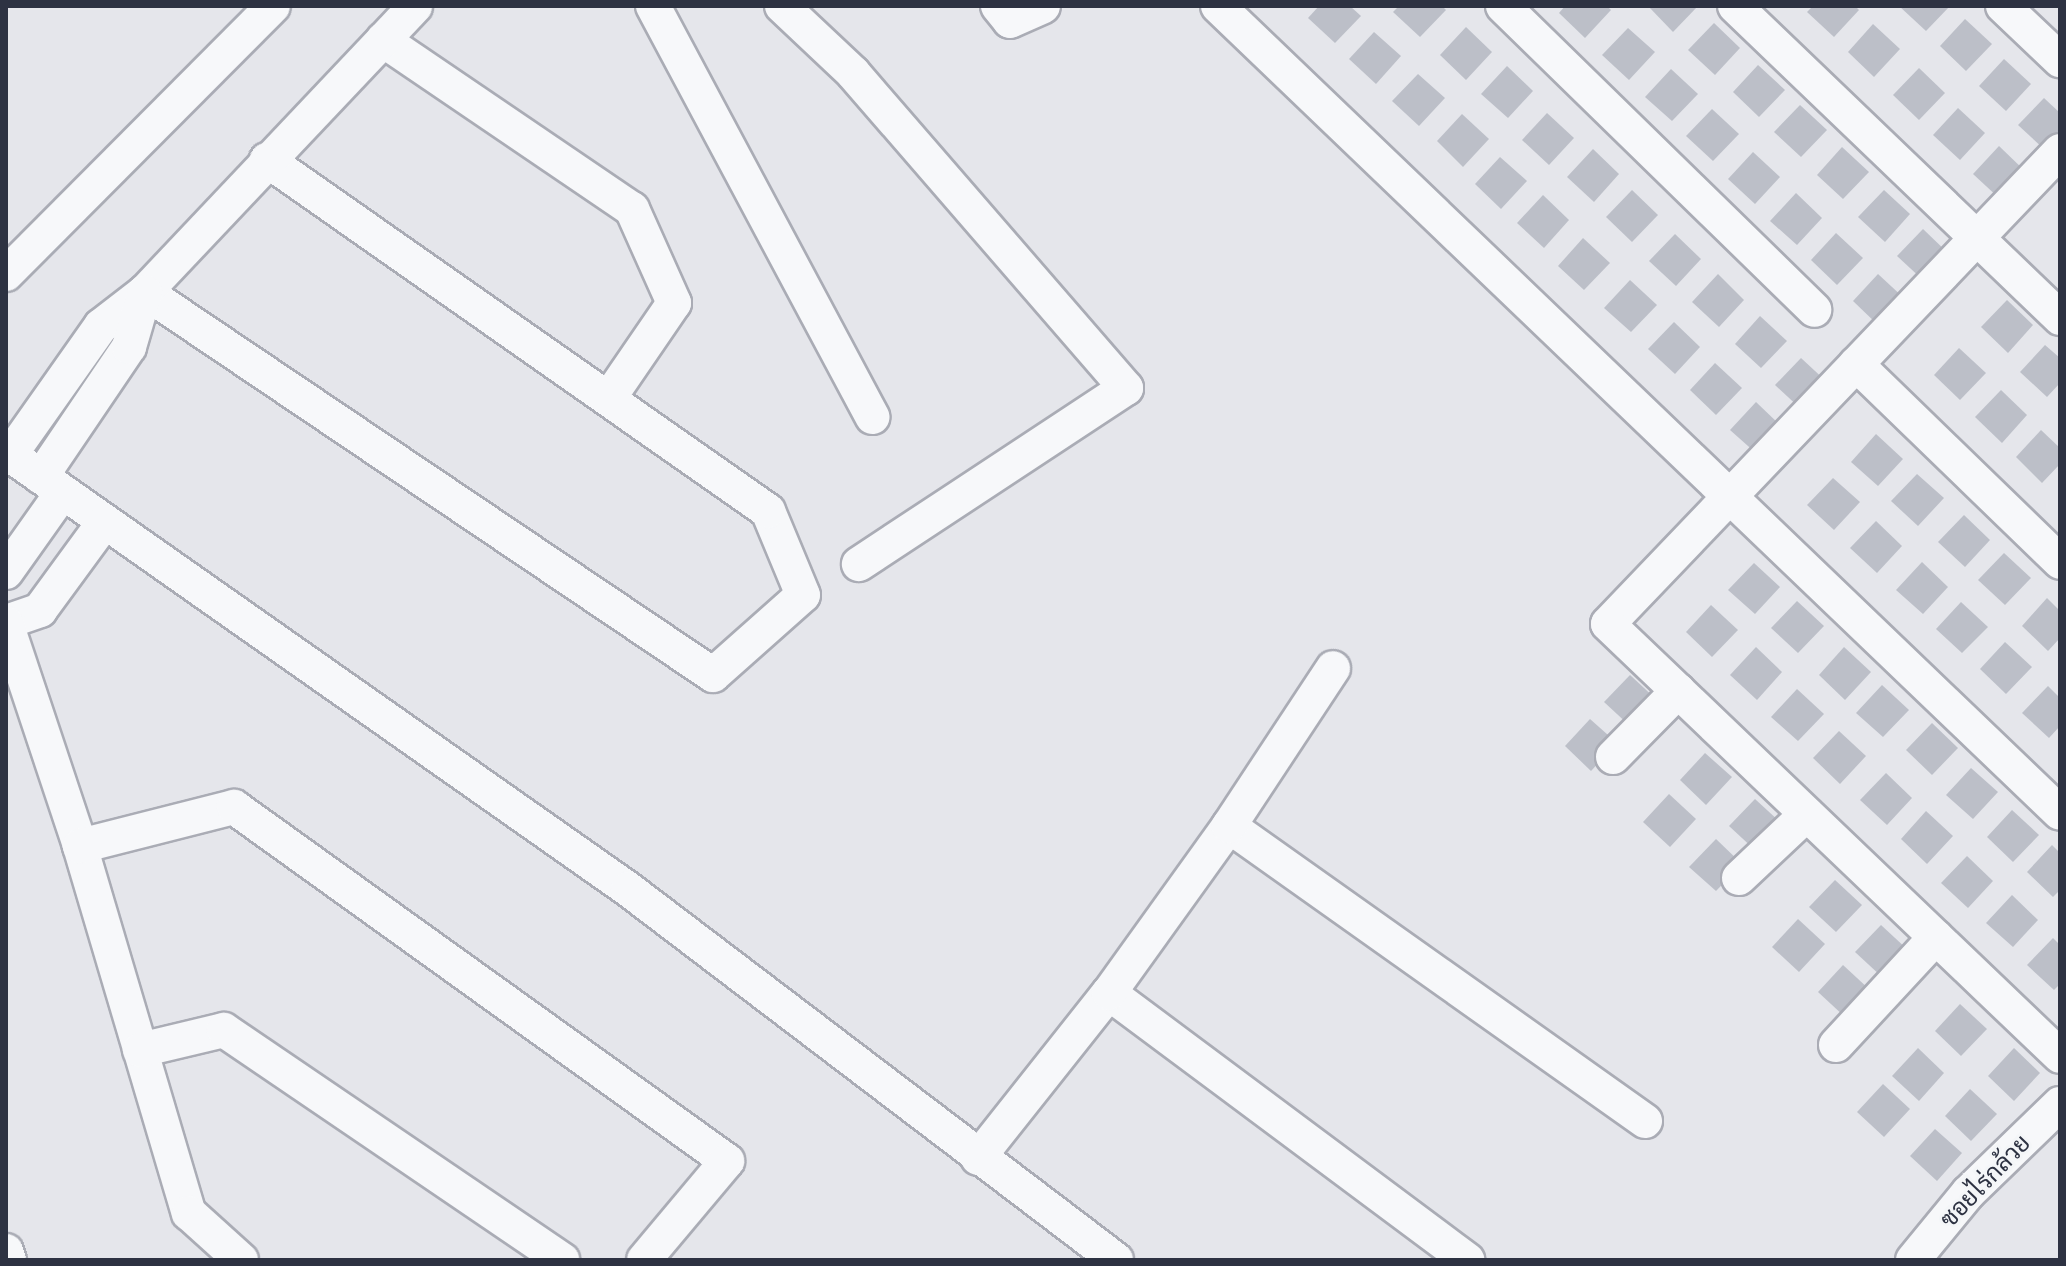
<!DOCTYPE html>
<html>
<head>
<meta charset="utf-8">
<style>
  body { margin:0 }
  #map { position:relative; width:2066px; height:1266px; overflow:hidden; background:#e5e6eb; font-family:"PT Sans Narrow",Sarabun,sans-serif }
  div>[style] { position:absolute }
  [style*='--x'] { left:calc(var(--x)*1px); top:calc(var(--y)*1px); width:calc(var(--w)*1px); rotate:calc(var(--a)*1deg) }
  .building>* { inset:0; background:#bcbfc8 }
  .roads { filter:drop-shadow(2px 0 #aaacb5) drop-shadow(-2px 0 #aaacb5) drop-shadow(0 2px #aaacb5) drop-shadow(0 -2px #aaacb5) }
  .minor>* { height:34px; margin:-17px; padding:0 17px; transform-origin:17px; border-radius:17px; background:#f7f8fa }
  span { translate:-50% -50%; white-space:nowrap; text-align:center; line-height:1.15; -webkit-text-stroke:6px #f4f6f8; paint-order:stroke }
  .street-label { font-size:24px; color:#2d3242 }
  .frame { position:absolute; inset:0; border:8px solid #2d3242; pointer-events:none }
</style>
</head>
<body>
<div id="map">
  <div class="building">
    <i style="clip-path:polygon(1319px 6px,1350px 6px,1361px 16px,1335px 43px,1308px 18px)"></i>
    <i style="clip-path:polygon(1399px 6px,1442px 6px,1446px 10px,1420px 37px,1393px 12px)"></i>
    <i style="clip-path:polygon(1565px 6px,1607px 6px,1611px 10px,1585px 38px,1559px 13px)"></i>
    <i style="clip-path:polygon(1648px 6px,1698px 6px,1673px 32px)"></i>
    <i style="clip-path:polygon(1813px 6px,1855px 6px,1859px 10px,1834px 37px,1807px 12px)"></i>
    <i style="clip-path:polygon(1899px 6px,1950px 6px,1926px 31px)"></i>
    <i style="clip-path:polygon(1965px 19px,1992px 44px,1966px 71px,1940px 46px)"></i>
    <i style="clip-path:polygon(1714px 23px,1740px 48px,1715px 75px,1688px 50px)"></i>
    <i style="clip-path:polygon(1873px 24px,1900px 49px,1874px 77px,1848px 52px)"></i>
    <i style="clip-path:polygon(1466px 27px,1492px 52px,1466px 80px,1440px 55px)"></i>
    <i style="clip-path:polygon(1628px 28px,1655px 52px,1629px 80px,1602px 55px)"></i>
    <i style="clip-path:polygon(1374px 32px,1401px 56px,1376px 84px,1349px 59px)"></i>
    <i style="clip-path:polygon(2004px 59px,2031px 84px,2006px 111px,1979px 86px)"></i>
    <i style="clip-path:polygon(1758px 65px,1785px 90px,1759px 117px,1733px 92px)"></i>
    <i style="clip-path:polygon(1507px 66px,1533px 91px,1508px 118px,1481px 94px)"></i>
    <i style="clip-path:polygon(1919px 68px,1945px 93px,1919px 120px,1893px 95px)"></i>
    <i style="clip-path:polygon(1671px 69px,1698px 94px,1672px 121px,1645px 97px)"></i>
    <i style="clip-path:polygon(1418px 74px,1445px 98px,1419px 126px,1392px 101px)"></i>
    <i style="clip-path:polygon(2044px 98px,2060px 113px,2060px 134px,2045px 150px,2018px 125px)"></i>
    <i style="clip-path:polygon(1800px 105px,1827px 130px,1801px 157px,1774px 132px)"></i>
    <i style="clip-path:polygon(1958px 108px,1985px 133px,1960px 160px,1933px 135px)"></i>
    <i style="clip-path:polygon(1712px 109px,1739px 134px,1713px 161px,1686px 136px)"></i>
    <i style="clip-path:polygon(1547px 113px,1574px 138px,1549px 165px,1522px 140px)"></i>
    <i style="clip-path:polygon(1462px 114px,1489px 139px,1463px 167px,1437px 141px)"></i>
    <i style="clip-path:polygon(1999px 146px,2026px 172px,2000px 199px,1973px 174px)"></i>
    <i style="clip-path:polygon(1842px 147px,1869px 172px,1843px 199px,1817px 175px)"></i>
    <i style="clip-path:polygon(1593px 149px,1619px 174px,1594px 202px,1567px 177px)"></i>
    <i style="clip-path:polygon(1753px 152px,1780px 177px,1755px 204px,1728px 179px)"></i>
    <i style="clip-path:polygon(1500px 157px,1527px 181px,1501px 209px,1475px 184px)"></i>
    <i style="clip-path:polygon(1632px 190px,1658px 215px,1632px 242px,1606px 217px)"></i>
    <i style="clip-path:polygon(1884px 190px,1910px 214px,1885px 242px,1858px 217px)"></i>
    <i style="clip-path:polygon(1796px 193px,1822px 218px,1797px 245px,1770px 221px)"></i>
    <i style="clip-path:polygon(1543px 195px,1569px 220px,1544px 248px,1517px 223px)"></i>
    <i style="clip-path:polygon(1923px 229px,1949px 254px,1924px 281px,1897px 256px)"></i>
    <i style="clip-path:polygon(1836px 233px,1863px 258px,1837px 285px,1811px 260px)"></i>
    <i style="clip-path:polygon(1675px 234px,1701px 259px,1676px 286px,1649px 261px)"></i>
    <i style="clip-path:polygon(1583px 238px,1610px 263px,1584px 290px,1558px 266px)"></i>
    <i style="clip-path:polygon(1718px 274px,1744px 300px,1719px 327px,1692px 302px)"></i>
    <i style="clip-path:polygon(1878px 274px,1905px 299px,1879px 326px,1853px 301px)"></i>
    <i style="clip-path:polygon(1630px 280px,1657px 305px,1631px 332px,1604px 308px)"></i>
    <i style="clip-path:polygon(2007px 300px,2033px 325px,2008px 353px,1981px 327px)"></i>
    <i style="clip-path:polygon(1760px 316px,1787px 341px,1761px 368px,1735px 344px)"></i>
    <i style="clip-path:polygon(1674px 322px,1700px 347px,1675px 374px,1648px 349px)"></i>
    <i style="clip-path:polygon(2045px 345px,2060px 358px,2060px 383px,2047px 397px,2020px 372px)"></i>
    <i style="clip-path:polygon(1959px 348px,1986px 373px,1960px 400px,1934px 375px)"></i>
    <i style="clip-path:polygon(1801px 358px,1828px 383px,1802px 410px,1775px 385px)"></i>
    <i style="clip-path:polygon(1715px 363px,1742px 388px,1716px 415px,1690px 390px)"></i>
    <i style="clip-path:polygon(2001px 390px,2027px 415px,2002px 443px,1975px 417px)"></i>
    <i style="clip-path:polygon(1756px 402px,1782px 427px,1757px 454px,1730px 430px)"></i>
    <i style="clip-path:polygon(2041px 430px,2060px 448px,2060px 464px,2042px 483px,2016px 457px)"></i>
    <i style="clip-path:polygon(1876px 434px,1903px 459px,1878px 486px,1851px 462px)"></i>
    <i style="clip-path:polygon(1917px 474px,1944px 498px,1918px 526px,1891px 501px)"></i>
    <i style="clip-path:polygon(1833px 478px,1860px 502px,1834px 530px,1807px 505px)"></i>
    <i style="clip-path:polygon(1964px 515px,1990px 540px,1965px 567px,1938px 542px)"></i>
    <i style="clip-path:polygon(1876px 521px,1902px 546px,1877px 573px,1850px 548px)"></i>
    <i style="clip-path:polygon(2004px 553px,2031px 578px,2005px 605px,1978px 580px)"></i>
    <i style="clip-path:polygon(1922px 562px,1948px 587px,1923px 614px,1896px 590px)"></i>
    <i style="clip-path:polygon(1754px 563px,1780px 587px,1755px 614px,1728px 590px)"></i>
    <i style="clip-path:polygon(2047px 598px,2060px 611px,2060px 638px,2048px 651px,2022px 626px)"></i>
    <i style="clip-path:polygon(1797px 601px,1824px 626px,1798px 653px,1771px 628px)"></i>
    <i style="clip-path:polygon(1961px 602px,1988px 627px,1962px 653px,1936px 629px)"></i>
    <i style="clip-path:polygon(1711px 605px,1738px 630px,1712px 657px,1686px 632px)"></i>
    <i style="clip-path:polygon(2005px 642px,2032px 667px,2006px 694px,1980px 669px)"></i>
    <i style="clip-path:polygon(1756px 647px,1782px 672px,1757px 700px,1730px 675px)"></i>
    <i style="clip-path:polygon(1844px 647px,1871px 672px,1845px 700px,1819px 675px)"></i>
    <i style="clip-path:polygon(1630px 675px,1657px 700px,1631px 727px,1604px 702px)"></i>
    <i style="clip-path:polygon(1882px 685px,1909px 710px,1883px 737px,1856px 713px)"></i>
    <i style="clip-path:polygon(2048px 686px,2060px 698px,2060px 726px,2049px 738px,2022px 713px)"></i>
    <i style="clip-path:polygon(1797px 689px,1824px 714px,1798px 741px,1771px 717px)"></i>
    <i style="clip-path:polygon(1590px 719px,1617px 743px,1591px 771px,1565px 746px)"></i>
    <i style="clip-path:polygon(1932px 723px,1958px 748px,1932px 775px,1906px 750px)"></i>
    <i style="clip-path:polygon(1839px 731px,1866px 756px,1840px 784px,1813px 758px)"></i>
    <i style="clip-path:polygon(1705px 753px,1732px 777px,1706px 805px,1680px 780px)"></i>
    <i style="clip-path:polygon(1971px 768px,1998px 792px,1973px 819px,1946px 795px)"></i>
    <i style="clip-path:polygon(1886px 773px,1912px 798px,1887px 825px,1860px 800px)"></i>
    <i style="clip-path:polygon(1669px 794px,1696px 819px,1670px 847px,1643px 822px)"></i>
    <i style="clip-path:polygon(1755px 799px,1781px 823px,1756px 851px,1729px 826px)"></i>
    <i style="clip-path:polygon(2012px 810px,2039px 835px,2013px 862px,1987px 837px)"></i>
    <i style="clip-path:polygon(1926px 811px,1953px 836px,1927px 864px,1901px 839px)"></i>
    <i style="clip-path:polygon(1716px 839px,1742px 864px,1716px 891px,1689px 867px)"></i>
    <i style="clip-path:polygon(2052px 845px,2060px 853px,2060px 890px,2053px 897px,2027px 872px)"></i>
    <i style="clip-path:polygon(1967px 856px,1993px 881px,1968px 908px,1941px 883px)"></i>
    <i style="clip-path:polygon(1835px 880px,1862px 905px,1836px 932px,1809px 907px)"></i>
    <i style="clip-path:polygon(2012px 895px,2038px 920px,2013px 947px,1986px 923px)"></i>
    <i style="clip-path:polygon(1798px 919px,1825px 944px,1799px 972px,1772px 947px)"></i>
    <i style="clip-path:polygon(1881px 925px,1908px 950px,1882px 977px,1855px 952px)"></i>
    <i style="clip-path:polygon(2053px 938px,2060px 945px,2060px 984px,2054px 990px,2027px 965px)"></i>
    <i style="clip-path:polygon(1843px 965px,1870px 990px,1845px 1017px,1818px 992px)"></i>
    <i style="clip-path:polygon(1960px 1004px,1987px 1029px,1961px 1056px,1935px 1031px)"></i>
    <i style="clip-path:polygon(1918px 1048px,1944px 1073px,1919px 1101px,1892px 1076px)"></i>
    <i style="clip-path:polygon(2014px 1048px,2040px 1073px,2014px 1101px,1988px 1076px)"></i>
    <i style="clip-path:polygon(1883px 1084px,1910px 1109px,1884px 1137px,1857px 1112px)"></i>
    <i style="clip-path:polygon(1970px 1089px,1997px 1114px,1971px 1141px,1945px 1116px)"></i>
    <i style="clip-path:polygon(1935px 1129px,1962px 1153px,1937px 1181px,1910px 1156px)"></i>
  </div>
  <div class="roads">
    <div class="minor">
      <i style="--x:653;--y:6;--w:466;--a:61.9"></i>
      <i style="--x:782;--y:6;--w:98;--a:43.3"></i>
      <i style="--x:853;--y:73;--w:417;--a:49.1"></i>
      <i style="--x:1126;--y:388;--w:320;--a:146.6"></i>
      <i style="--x:998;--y:6;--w:19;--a:51"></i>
      <i style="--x:1010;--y:21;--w:36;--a:-24"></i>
      <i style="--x:1218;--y:6;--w:1166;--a:43.78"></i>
      <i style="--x:1503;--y:6;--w:435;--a:44.3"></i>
      <i style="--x:1735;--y:6;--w:451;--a:43.8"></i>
      <i style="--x:2003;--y:6;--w:79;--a:43.5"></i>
      <i style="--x:383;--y:40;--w:301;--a:34.2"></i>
      <i style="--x:632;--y:209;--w:103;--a:65.9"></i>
      <i style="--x:674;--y:303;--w:115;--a:124.4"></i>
      <i style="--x:2060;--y:151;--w:654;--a:133.7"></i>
      <i style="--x:1608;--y:624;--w:625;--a:43.7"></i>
      <i style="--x:6;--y:274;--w:378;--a:-45.1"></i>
      <i style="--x:145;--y:292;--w:685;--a:33.99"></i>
      <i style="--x:713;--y:675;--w:120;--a:-41.6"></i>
      <i style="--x:803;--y:595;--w:91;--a:-112.6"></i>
      <i style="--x:768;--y:511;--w:612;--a:-144.98"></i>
      <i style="--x:1856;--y:364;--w:284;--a:44.1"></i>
      <i style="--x:6;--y:452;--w:760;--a:35.09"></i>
      <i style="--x:628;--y:889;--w:613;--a:37.24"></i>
      <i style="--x:10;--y:455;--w:158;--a:-54.8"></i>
      <i style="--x:101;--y:326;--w:56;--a:-37.7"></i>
      <i style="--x:145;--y:292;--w:393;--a:-46.6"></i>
      <i style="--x:41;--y:477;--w:157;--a:-55.9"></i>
      <i style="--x:129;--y:347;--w:57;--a:-73.8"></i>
      <i style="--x:6;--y:572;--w:97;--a:-54.7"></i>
      <i style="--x:6;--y:622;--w:36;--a:-19"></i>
      <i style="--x:40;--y:610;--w:107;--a:-53.8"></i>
      <i style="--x:6;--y:623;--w:235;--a:71.6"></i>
      <i style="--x:80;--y:846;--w:383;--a:73.5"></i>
      <i style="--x:189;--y:1213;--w:70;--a:42.1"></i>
      <i style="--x:1613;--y:757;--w:93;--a:-45.4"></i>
      <i style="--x:1229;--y:826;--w:510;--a:35.34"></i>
      <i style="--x:80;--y:846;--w:159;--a:-14.2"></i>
      <i style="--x:234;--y:807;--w:607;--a:35.68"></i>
      <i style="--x:727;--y:1161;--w:129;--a:130"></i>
      <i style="--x:1739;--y:878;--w:93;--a:-43.3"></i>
      <i style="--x:1109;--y:993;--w:447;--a:36.7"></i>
      <i style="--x:1836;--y:1045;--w:147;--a:-47.2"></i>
      <i style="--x:140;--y:1050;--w:86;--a:-13.4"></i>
      <i style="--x:224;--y:1030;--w:409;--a:34.2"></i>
      <i style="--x:978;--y:1158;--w:211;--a:-51.6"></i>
      <i style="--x:1109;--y:993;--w:206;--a:-54.3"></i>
      <i style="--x:1229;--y:826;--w:189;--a:-56.6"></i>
      <i style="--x:6;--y:1251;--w:9;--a:72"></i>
      <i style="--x:1913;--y:1260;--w:87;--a:-50.6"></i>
      <i style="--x:1968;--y:1193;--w:128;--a:-44.1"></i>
    </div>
  </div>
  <div class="street-label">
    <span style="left:1985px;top:1181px;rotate:-46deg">ซอยไร่กล้วย</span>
  </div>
  <div class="frame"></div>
</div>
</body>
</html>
